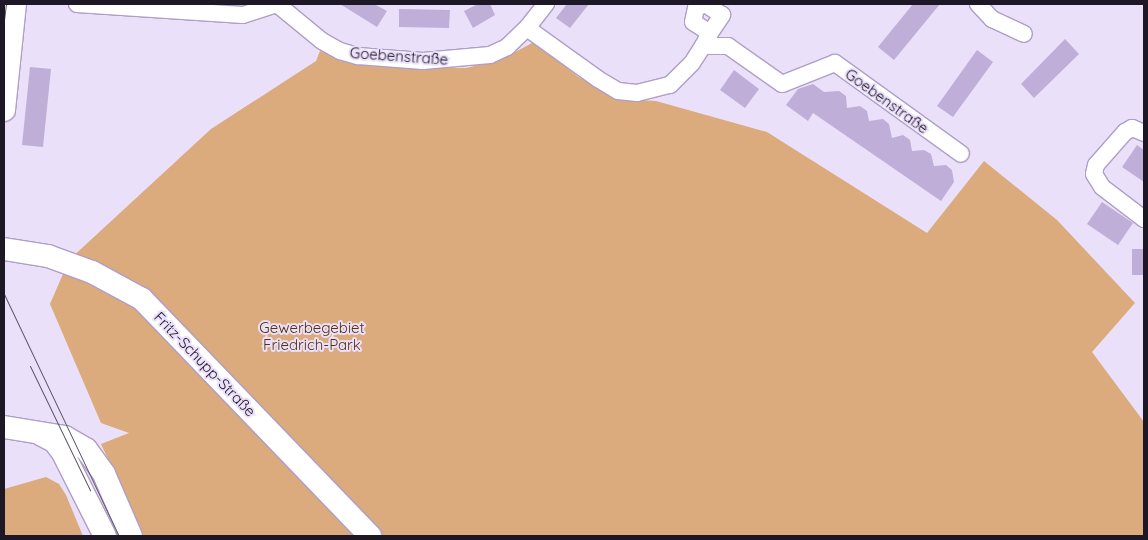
<!DOCTYPE html>
<html>
<head>
<meta charset="utf-8">
<style>
  body { margin:0 }
  #map { position:relative; width:1148px; height:540px; overflow:hidden; background:#ebe0fa; font-family:Quicksand,sans-serif }
  div>[style] { position:absolute }
  [style*='--x'] { left:calc(var(--x)*1px); top:calc(var(--y)*1px); width:calc(var(--w)*1px); rotate:calc(var(--a)*1deg) }
  .green>* { inset:0; background:#dbaa7d }
  .building>* { inset:0; background:#bfaed7 }
  .roads { filter:drop-shadow(1px 0 #af9ec6) drop-shadow(-1px 0 #af9ec6) drop-shadow(0 1px #af9ec6) drop-shadow(0 -1px #af9ec6) }
  .street>* { height:16px; margin:-8px; padding:0 8px; transform-origin:8px; border-radius:8px; background:#fff }
  .secondary>* { height:22px; margin:-11px; padding:0 11px; transform-origin:11px; border-radius:11px; background:#fff }
  .tram>* { height:1px; margin:-0.5px; padding:0 0.5px; transform-origin:0.5px; border-radius:0.5px; background:#5e5668 }
  span { translate:-50% -50%; white-space:nowrap; text-align:center; line-height:1.15; -webkit-text-stroke:4px #ebe0fa; paint-order:stroke }
  .street-label { font-size:15px; color:#1e1726 }
  .park-label { font-size:15px; color:#53310a }
  .frame { position:absolute; inset:0; border:5px solid #1e1726; pointer-events:none }
</style>
</head>
<body>
<div id="map">
  <div class="green">
    <i style="clip-path:polygon(534px 42px,577px 76px,608px 93px,639px 100px,656px 101px,767px 132px,927px 233px,984px 161px,1057px 220px,1135px 303px,1092px 352px,1144px 422px,1144px 536px,144px 536px,101px 444px,129px 433px,101px 423px,50px 304px,69px 260px,211px 129px,316px 61px,320px 51px,366px 66px,466px 68px,500px 60px)"></i>
    <i style="clip-path:polygon(46px 477px,59px 484px,66px 495px,83px 536px,4px 536px,4px 489px)"></i>
  </div>
  <div class="building">
    <i style="clip-path:polygon(340px 4px,374px 4px,387px 11px,377px 27px)"></i>
    <i style="clip-path:polygon(478px 4px,490px 4px,495px 15px,473px 28px,464px 11px)"></i>
    <i style="clip-path:polygon(567px 4px,589px 4px,570px 28px,556px 18px)"></i>
    <i style="clip-path:polygon(913px 4px,940px 4px,894px 60px,878px 47px)"></i>
    <i style="clip-path:polygon(399px 9px,450px 10px,449px 28px,399px 27px)"></i>
    <i style="clip-path:polygon(1065px 39px,1079px 54px,1034px 98px,1021px 84px)"></i>
    <i style="clip-path:polygon(977px 50px,993px 62px,953px 117px,937px 106px)"></i>
    <i style="clip-path:polygon(30px 67px,51px 69px,43px 147px,22px 145px)"></i>
    <i style="clip-path:polygon(734px 70px,759px 89px,745px 108px,720px 90px)"></i>
    <i style="clip-path:polygon(813px 84px,824px 92px,839px 91px,846px 96px,847px 108px,860px 106px,867px 111px,869px 121px,883px 119px,889px 124px,892px 138px,903px 135px,910px 140px,912px 151px,924px 150px,931px 154px,934px 166px,946px 165px,952px 170px,954px 182px,941px 201px,813px 113px,808px 121px,786px 105px,798px 89px)"></i>
    <i style="clip-path:polygon(1137px 145px,1144px 150px,1144px 182px,1122px 167px)"></i>
    <i style="clip-path:polygon(1102px 202px,1133px 223px,1118px 245px,1087px 224px)"></i>
    <i style="clip-path:polygon(1132px 249px,1144px 249px,1144px 275px,1132px 275px)"></i>
  </div>
  <div class="roads">
    <div class="street">
      <i style="--x:77;--y:4;--w:166;--a:3.8"></i>
      <i style="--x:243;--y:15;--w:36;--a:-18"></i>
      <i style="--x:277;--y:4;--w:58;--a:39.4"></i>
      <i style="--x:322;--y:41;--w:21;--a:29"></i>
      <i style="--x:340;--y:51;--w:19;--a:16"></i>
      <i style="--x:358;--y:56;--w:65;--a:4.4"></i>
      <i style="--x:423;--y:61;--w:67;--a:-5.1"></i>
      <i style="--x:490;--y:55;--w:19;--a:-25"></i>
      <i style="--x:507;--y:47;--w:28;--a:-44"></i>
      <i style="--x:527;--y:28;--w:31;--a:-52"></i>
      <i style="--x:978;--y:4;--w:21;--a:47"></i>
      <i style="--x:992;--y:19;--w:35;--a:25"></i>
      <i style="--x:527;--y:28;--w:87;--a:35.7"></i>
      <i style="--x:598;--y:79;--w:23;--a:31"></i>
      <i style="--x:618;--y:91;--w:19;--a:6"></i>
      <i style="--x:637;--y:93;--w:34;--a:-14"></i>
      <i style="--x:670;--y:85;--w:31;--a:-45"></i>
      <i style="--x:692;--y:63;--w:20;--a:-57"></i>
      <i style="--x:703;--y:46;--w:15;--a:-62"></i>
      <i style="--x:710;--y:33;--w:22;--a:-56"></i>
      <i style="--x:722;--y:15;--w:20;--a:-147"></i>
      <i style="--x:705;--y:4;--w:10;--a:156"></i>
      <i style="--x:696;--y:8;--w:14;--a:102"></i>
      <i style="--x:693;--y:22;--w:20;--a:33"></i>
      <i style="--x:703;--y:46;--w:25;--a:0"></i>
      <i style="--x:728;--y:46;--w:66;--a:35.1"></i>
      <i style="--x:782;--y:84;--w:57;--a:-21.6"></i>
      <i style="--x:835;--y:63;--w:155;--a:35.8"></i>
      <i style="--x:1144;--y:133;--w:13;--a:-157"></i>
      <i style="--x:1132;--y:128;--w:8;--a:150"></i>
      <i style="--x:1125;--y:132;--w:44;--a:131.3"></i>
      <i style="--x:1096;--y:165;--w:9;--a:103"></i>
      <i style="--x:1094;--y:174;--w:15;--a:58"></i>
      <i style="--x:1102;--y:187;--w:53;--a:37.3"></i>
    </div>
    <div class="secondary">
      <i style="--x:4;--y:110;--w:107;--a:-84.1"></i>
      <i style="--x:4;--y:249;--w:45;--a:9"></i>
      <i style="--x:48;--y:256;--w:47;--a:20"></i>
      <i style="--x:92;--y:272;--w:57;--a:28.4"></i>
      <i style="--x:142;--y:299;--w:329;--a:46.1"></i>
      <i style="--x:4;--y:427;--w:62;--a:9.3"></i>
      <i style="--x:65;--y:437;--w:24;--a:30"></i>
      <i style="--x:86;--y:449;--w:31;--a:54"></i>
      <i style="--x:104;--y:474;--w:68;--a:66.5"></i>
      <i style="--x:42;--y:435;--w:13;--a:27"></i>
      <i style="--x:54;--y:441;--w:15;--a:53"></i>
      <i style="--x:63;--y:453;--w:93;--a:63.2"></i>
    </div>
  </div>
  <div class="tram">
    <i style="--x:4;--y:20;--w:16;--a:-83"></i>
    <i style="--x:4;--y:294;--w:268;--a:64.6"></i>
    <i style="--x:30;--y:366;--w:138;--a:64.2"></i>
  </div>
  <div class="street-label">
    <span style="left:399px;top:56px;rotate:4deg">Goebenstraße</span>
    <span style="left:887px;top:101px;rotate:36deg">Goebenstraße</span>
    <span style="left:205px;top:364px;rotate:46deg">Fritz-Schupp-Straße</span>
  </div>
  <div class="park-label">
    <span style="left:312px;top:336px">Gewerbegebiet<br>Friedrich-Park</span>
  </div>
  <div class="frame"></div>
</div>
</body>
</html>
